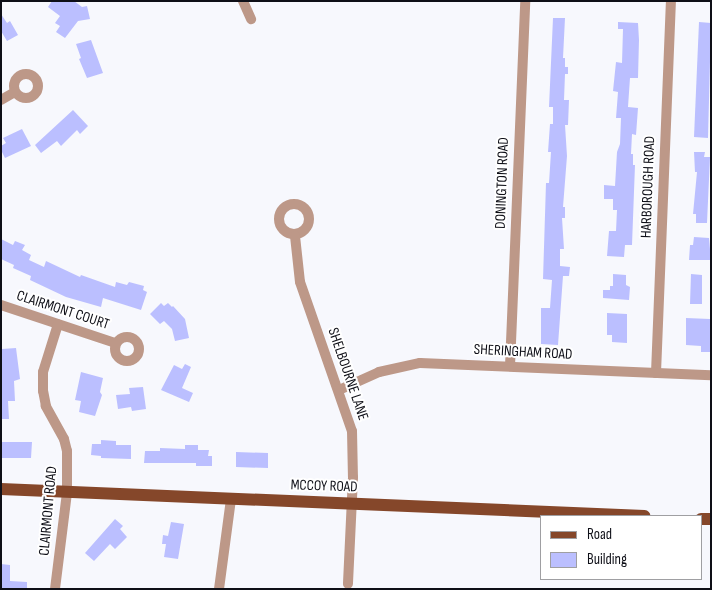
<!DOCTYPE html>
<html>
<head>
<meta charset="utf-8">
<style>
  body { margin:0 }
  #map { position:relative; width:712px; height:590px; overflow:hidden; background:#f7f8fd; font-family:"Sofia Sans Condensed",sans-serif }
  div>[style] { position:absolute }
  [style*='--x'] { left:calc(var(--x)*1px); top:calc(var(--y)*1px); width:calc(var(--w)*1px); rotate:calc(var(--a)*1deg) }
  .building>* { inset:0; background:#bbbfff }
  .minor>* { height:10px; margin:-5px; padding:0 5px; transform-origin:5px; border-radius:5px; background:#bd9888 }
  .minor>.ring { margin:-5px; padding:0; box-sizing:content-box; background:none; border:10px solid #bd9888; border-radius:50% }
  .major>* { height:12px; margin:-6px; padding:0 6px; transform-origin:6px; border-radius:6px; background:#85472a }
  span { translate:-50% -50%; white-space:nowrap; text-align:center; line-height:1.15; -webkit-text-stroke:4px #fff; paint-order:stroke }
  .street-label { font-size:15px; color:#0e0f17 }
  .frame { position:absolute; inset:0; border:2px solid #0e0f17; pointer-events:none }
  .legend { position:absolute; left:540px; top:515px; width:162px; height:65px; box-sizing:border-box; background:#fff; border:1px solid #9f9fa2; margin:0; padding:6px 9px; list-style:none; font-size:15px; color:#0e0f17 }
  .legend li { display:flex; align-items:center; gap:10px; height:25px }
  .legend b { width:25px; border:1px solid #9f9fa2 }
</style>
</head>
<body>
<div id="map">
  <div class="building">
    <i style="clip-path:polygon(52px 1px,74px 1px,82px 7px,87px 6px,90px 19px,78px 21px,65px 38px,56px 32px,60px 26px,55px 23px,60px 16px,48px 7px)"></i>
    <i style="clip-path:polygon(1px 14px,7px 23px,10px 21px,18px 35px,7px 41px,1px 31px)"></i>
    <i style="clip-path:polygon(553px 18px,565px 18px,563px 58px,565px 58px,565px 67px,568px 67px,568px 74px,565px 74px,564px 100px,569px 100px,568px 125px,565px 125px,567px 156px,563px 207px,565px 207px,565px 218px,562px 218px,564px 249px,560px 249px,560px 266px,570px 267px,569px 276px,563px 276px,558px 345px,541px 344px,541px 308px,550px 308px,552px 280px,543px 279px,546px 183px,549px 183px,551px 152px,548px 152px,550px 124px,553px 124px,553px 107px,549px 107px)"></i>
    <i style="clip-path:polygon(618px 22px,638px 23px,639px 40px,638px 78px,630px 78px,628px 107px,638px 108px,636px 135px,632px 134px,631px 154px,633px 154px,633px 165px,635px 165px,632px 245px,625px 245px,624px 257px,607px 256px,609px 231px,616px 231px,617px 210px,613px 210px,613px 199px,604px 199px,604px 185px,615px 186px,617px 152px,620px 144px,621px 118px,616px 118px,618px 92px,613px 91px,616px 62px,622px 63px,623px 29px,618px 29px)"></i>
    <i style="clip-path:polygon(699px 22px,711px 23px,708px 138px,694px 137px)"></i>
    <i style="clip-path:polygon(91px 40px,103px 73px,87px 78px,79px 59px,81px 58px,76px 44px)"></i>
    <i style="clip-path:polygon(73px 110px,88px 126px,80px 134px,77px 130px,61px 146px,57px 141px,41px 153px,35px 145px)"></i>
    <i style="clip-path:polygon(22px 129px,31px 146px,5px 158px,1px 150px,1px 146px,6px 143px,3px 138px)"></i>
    <i style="clip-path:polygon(694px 152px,705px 152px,704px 157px,710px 157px,707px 223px,696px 223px,696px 214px,693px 214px,697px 172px,695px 172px)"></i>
    <i style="clip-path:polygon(694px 237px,709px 238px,711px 260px,689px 260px,690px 245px,693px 245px)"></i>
    <i style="clip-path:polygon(1px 239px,13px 245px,15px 241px,25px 245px,22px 250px,31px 255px,29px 260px,44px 267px,46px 261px,80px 277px,81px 275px,115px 287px,116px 282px,127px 285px,129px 282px,144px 286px,143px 290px,147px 292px,141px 310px,103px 298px,101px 307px,66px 297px,30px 280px,31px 276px,13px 268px,14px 265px,1px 259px)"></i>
    <i style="clip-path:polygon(613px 274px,626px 275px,626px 285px,630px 287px,629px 300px,603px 298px,603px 290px,610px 290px,610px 286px,613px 286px)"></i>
    <i style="clip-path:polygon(691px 274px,702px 275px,702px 304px,690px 304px)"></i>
    <i style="clip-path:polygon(161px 303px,164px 306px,168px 303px,172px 307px,173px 306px,185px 319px,189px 338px,175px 341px,172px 329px,164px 321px,160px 324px,150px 314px)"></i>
    <i style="clip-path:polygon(607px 313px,627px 314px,627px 343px,612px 342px,612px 335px,607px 335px)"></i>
    <i style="clip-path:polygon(686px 318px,710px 319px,711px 352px,701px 352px,701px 346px,686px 345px)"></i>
    <i style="clip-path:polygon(16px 348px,20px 379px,14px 381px,15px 401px,8px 401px,9px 419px,1px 419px,1px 352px,2px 349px)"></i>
    <i style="clip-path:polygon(185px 364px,191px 367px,182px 388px,193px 393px,189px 402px,161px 390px,174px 365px,182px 369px)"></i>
    <i style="clip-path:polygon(81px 372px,103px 378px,100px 392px,102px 395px,95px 416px,79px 412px,81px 401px,75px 400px)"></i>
    <i style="clip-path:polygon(143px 387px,146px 409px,132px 411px,131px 407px,118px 409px,116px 395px,130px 394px,129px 388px)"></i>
    <i style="clip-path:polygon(101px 440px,116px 441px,116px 445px,131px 445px,131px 459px,101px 458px,101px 456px,91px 455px,92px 444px,101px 444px)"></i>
    <i style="clip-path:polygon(1px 442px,32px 442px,31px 458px,1px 458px)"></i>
    <i style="clip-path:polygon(185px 445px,198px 445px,198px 450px,209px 450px,208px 456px,212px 456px,212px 466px,196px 466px,196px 463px,144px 463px,145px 451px,160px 451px,160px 448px,185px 449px)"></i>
    <i style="clip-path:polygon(236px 452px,268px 453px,268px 468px,236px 467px)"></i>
    <i style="clip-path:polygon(115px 519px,123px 526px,120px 529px,127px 537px,115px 549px,110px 544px,94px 561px,85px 553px)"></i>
    <i style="clip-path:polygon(171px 522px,184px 524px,178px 559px,164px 557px,166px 544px,162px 544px,163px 535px,168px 536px)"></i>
    <i style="clip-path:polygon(1px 564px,10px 565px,10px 581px,27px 582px,27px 589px,1px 589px)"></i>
  </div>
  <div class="minor">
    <i style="--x:243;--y:1;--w:20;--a:66"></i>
    <i class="ring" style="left:14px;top:74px;width:14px;height:14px"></i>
    <i style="--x:1;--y:100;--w:16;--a:-30"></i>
    <i class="ring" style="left:279px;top:204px;width:20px;height:20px"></i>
    <i style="--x:295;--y:236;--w:46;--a:83.8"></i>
    <i style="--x:300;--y:282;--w:158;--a:70.8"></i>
    <i style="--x:352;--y:431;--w:46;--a:88.8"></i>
    <i style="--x:353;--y:477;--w:107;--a:92.7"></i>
    <i style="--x:1;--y:305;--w:120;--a:18.4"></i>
    <i class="ring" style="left:115px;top:337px;width:14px;height:14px"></i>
    <i style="--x:510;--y:366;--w:365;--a:-87.6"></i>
    <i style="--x:656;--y:373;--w:372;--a:-87.7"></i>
    <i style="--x:339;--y:390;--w:44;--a:-24.2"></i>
    <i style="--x:379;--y:372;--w:42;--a:-12.4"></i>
    <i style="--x:420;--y:363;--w:291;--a:2.4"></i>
    <i style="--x:55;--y:589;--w:98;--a:-82.9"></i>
    <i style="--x:67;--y:492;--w:41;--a:-90"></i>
    <i style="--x:67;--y:451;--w:12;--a:-104"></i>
    <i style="--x:64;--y:439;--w:38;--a:-119"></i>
    <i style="--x:46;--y:406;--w:15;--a:-101"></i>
    <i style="--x:43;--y:391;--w:19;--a:-90"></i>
    <i style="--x:43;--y:372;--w:50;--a:-72.6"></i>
    <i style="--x:219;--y:589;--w:91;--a:-82.4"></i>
  </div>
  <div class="major">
    <i style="--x:1;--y:489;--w:644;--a:2.4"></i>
    <i style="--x:701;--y:519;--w:10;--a:0"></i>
  </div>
  <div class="street-label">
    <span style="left:502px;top:183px;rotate:-88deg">DONINGTON ROAD</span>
    <span style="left:648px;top:187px;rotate:-88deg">HARBOROUGH ROAD</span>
    <span style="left:63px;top:310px;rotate:18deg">CLAIRMONT COURT</span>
    <span style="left:523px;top:352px;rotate:3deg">SHERINGHAM ROAD</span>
    <span style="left:348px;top:374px;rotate:71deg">SHELBOURNE LANE</span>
    <span style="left:324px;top:486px;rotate:2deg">MCCOY ROAD</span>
    <span style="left:48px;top:511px;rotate:-85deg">CLAIRMONT ROAD</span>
  </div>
  <div class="frame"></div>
  <ul class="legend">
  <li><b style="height:6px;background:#85472a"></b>Road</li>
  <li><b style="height:14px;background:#bbbfff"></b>Building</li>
  </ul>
</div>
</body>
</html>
